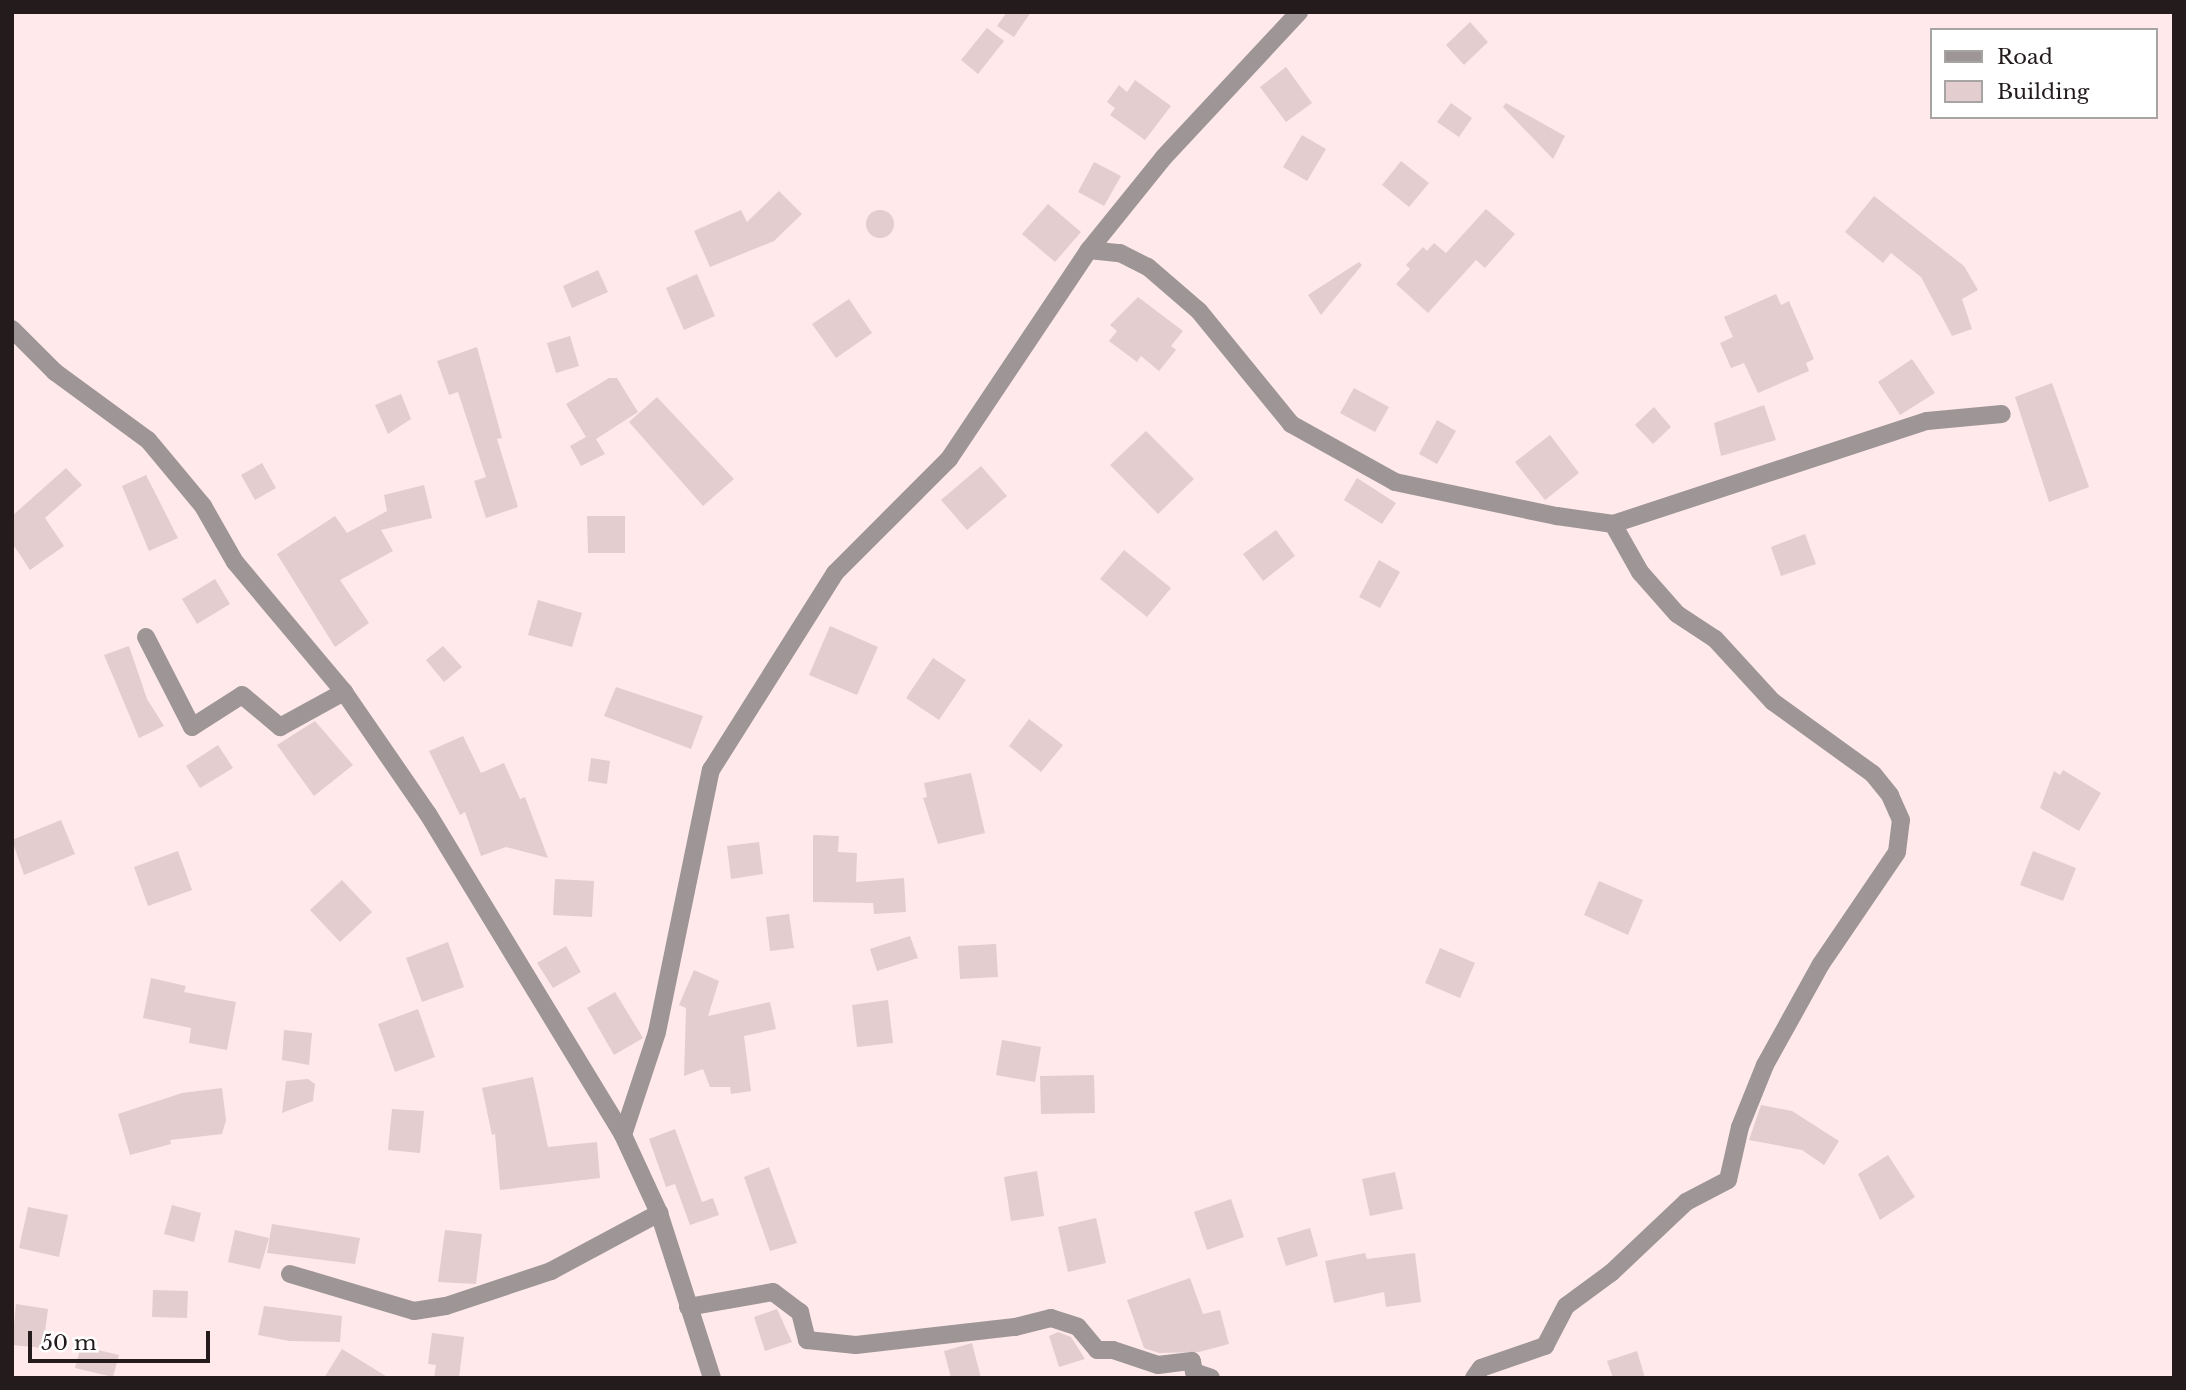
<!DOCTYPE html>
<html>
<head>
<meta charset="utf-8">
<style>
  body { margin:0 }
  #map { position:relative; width:2186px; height:1390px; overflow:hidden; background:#ffe9ea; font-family:"Libre Baskerville",serif }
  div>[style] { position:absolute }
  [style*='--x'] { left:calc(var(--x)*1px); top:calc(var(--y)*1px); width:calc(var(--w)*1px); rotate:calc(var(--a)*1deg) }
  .building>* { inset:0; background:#e3cdcf }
  .round { border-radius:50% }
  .street>* { height:18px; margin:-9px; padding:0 9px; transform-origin:9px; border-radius:9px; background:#9e9596 }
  span { translate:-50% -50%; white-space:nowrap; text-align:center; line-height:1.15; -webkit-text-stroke:6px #fff; paint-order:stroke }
  .frame { position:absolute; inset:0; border:14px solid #231b1c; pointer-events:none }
  .legend { position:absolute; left:1930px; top:28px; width:228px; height:91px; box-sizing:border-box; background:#fff; border:2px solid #a7a4a4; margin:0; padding:9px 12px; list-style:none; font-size:21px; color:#231b1c }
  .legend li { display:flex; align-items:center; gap:14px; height:35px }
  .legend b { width:35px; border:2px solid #a7a4a4 }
  .scale { position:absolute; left:28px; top:1331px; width:182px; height:32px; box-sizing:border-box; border:4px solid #231b1c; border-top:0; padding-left:9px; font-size:21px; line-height:24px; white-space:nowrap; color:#231b1c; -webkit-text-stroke:5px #fff; paint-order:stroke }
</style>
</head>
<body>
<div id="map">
  <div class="building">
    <i style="clip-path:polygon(1007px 12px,1031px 12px,1014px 37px,997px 26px)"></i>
    <i style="clip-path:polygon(1470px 22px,1488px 42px,1464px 65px,1446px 45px)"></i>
    <i style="clip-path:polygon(987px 28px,1004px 41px,978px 74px,961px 60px)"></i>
    <i style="clip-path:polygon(1286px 67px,1312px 103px,1286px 122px,1260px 87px)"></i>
    <i style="clip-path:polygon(1135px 80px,1171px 106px,1145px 140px,1110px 115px,1115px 108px,1107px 102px,1119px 85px,1127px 92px)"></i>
    <i style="clip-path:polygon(1451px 103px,1472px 118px,1459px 137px,1437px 122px)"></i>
    <i style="clip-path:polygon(1506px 103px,1565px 136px,1553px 159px,1503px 107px)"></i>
    <i style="clip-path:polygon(1302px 135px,1326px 149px,1307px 181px,1283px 167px)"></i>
    <i style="clip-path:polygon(1401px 161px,1429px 183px,1409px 207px,1382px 185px)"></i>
    <i style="clip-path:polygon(1094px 162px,1121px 176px,1104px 206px,1078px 192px)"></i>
    <i style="clip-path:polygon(779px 191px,802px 214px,774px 241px,710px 267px,694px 231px,741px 210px,747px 222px)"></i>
    <i style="clip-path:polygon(1874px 196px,1964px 266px,1978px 290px,1962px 299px,1972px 329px,1952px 336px,1921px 277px,1891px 253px,1883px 263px,1845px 232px)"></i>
    <i style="clip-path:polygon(1048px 204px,1081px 232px,1055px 262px,1022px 234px)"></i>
    <i style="clip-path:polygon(1486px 209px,1515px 234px,1485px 268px,1476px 260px,1428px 313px,1396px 284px,1410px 269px,1406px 265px,1423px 247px,1427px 251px,1434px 243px,1446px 253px)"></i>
    <i class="round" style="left:866px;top:210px;width:28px;height:28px"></i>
    <i style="clip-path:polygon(1359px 262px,1362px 265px,1321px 315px,1308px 295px)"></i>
    <i style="clip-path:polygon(598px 270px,608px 292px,572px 308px,563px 286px)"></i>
    <i style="clip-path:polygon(697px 274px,715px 316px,684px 330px,666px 288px)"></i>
    <i style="clip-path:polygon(1776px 294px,1781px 305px,1789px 301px,1814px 359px,1806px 363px,1809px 371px,1758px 393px,1744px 363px,1731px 368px,1720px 343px,1733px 337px,1724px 317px)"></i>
    <i style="clip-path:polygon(1138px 297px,1183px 331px,1171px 346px,1176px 350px,1159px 371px,1141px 356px,1137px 362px,1109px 341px,1117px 331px,1110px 325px)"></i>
    <i style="clip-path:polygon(849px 299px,872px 333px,836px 358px,812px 324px)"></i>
    <i style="clip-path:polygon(570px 336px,579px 366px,556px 373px,547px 343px)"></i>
    <i style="clip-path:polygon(477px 347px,502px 438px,497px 439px,518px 507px,486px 518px,474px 481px,486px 477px,458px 392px,449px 395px,437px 361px)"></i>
    <i style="clip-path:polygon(1912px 359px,1935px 393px,1900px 415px,1878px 382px)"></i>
    <i style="clip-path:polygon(609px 378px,617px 378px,638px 412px,596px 439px,605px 454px,581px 466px,570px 446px,586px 437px,566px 404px)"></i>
    <i style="clip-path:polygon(2052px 383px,2089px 487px,2049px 502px,2015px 397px)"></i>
    <i style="clip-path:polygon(1354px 388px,1389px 407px,1375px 432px,1340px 413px)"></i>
    <i style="clip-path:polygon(401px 394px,411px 419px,388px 434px,375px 405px)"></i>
    <i style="clip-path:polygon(657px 397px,734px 479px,703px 506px,629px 422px)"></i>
    <i style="clip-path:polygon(1764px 405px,1776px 440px,1721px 456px,1714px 423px)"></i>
    <i style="clip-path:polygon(1654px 407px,1671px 427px,1653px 444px,1635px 425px)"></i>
    <i style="clip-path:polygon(1437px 420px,1456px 431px,1437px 464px,1419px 454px)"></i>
    <i style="clip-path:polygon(1146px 431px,1194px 479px,1158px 514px,1110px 465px)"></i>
    <i style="clip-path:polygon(1550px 435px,1579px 473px,1545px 500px,1515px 462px)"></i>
    <i style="clip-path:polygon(262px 463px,276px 488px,255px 500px,241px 475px)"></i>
    <i style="clip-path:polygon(981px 466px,1007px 496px,967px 530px,941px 500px)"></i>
    <i style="clip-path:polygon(66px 468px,82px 485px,45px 518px,64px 546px,30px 570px,12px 543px,12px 516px)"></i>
    <i style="clip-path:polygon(146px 475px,178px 538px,149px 551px,122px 486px)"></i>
    <i style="clip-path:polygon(1357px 478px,1396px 503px,1382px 524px,1344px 500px)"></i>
    <i style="clip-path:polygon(424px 485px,432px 518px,381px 530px,393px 551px,340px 580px,369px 623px,335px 647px,277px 554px,335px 516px,347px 533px,387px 511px,384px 495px)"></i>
    <i style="clip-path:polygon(587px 516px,625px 516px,625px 553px,588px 553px)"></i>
    <i style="clip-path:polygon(1276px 530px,1295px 556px,1263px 581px,1243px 554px)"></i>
    <i style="clip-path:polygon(1805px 534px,1816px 564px,1781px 576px,1771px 547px)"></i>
    <i style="clip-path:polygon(1124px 550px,1171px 588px,1147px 617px,1100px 579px)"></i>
    <i style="clip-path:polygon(1379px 560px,1400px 572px,1380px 608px,1359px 597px)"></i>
    <i style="clip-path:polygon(215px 579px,230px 604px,197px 624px,182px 599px)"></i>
    <i style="clip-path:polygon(538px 600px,582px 613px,572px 647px,528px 635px)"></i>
    <i style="clip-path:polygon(830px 626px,878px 647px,857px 695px,809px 675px)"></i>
    <i style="clip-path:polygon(129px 646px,147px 699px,164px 726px,139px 738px,104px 655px)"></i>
    <i style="clip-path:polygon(443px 646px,462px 667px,444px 682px,426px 660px)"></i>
    <i style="clip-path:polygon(933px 658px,966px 680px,939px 720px,906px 698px)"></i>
    <i style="clip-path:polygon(616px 687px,703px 716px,691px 749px,604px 716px)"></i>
    <i style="clip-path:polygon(1029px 719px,1063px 745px,1041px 772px,1009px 746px)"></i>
    <i style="clip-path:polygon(315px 721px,353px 765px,314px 796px,277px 745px)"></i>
    <i style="clip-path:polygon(463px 736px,481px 773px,504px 763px,520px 799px,525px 797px,548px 858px,506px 847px,481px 856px,465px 812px,460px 815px,429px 751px)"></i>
    <i style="clip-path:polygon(218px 745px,233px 768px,200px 788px,186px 766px)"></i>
    <i style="clip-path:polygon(591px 758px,610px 761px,607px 784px,588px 781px)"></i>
    <i style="clip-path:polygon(2063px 770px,2101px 793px,2079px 831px,2040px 808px,2054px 771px,2060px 775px)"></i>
    <i style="clip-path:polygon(971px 773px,985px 833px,938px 844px,923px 798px,927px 797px,924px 783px)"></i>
    <i style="clip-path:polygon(61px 820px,75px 854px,24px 875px,12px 840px)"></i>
    <i style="clip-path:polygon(813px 835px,839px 836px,838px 852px,857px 853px,856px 882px,904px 878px,906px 912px,874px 914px,873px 903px,813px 902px)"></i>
    <i style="clip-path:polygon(759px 842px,763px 874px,731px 879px,727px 846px)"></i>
    <i style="clip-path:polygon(178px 851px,192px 890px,148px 906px,134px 867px)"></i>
    <i style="clip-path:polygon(2033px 851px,2076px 868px,2063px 901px,2020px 885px)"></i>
    <i style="clip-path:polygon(555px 879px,594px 881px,592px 917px,553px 915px)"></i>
    <i style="clip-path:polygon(342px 880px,372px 912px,340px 942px,310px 910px)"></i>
    <i style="clip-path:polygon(1599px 881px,1643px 900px,1628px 935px,1584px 915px)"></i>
    <i style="clip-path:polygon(789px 914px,794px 948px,770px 951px,766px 917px)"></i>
    <i style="clip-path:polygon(910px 936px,918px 958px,877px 971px,870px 949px)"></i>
    <i style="clip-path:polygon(448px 942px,464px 987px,422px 1002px,406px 958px)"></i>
    <i style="clip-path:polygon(996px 944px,998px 977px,960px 979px,958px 946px)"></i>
    <i style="clip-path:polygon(566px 946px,581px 972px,553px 988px,537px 963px)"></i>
    <i style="clip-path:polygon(1440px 948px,1475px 963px,1460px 998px,1425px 983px)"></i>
    <i style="clip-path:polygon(694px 970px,719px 981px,708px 1016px,770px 1002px,776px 1029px,744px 1036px,751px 1091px,731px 1094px,730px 1087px,710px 1087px,703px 1069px,684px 1076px,686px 1008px,679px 1005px)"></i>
    <i style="clip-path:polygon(151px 978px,186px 986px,184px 992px,236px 1002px,227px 1050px,189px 1043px,191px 1028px,143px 1018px)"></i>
    <i style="clip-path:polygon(615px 992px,643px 1038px,614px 1055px,587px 1008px)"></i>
    <i style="clip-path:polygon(888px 1000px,893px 1043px,857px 1047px,852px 1005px)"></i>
    <i style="clip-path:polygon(418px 1009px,435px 1057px,395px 1072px,378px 1024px)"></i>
    <i style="clip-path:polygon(284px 1030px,312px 1033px,309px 1065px,282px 1060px)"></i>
    <i style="clip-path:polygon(1002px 1040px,1041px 1047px,1035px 1082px,996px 1075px)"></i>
    <i style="clip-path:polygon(1094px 1075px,1095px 1113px,1041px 1114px,1040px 1076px)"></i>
    <i style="clip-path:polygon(533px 1077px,548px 1147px,597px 1142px,600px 1178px,500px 1190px,495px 1134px,492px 1135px,482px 1088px)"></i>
    <i style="clip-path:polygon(308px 1079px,315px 1084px,313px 1101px,282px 1113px,286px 1081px)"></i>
    <i style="clip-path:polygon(222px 1088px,226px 1120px,222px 1134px,170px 1140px,171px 1144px,130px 1155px,118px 1114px,182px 1093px)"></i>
    <i style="clip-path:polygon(1761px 1105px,1792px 1111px,1839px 1141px,1824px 1165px,1802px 1150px,1749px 1140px)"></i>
    <i style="clip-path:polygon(392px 1109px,424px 1111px,420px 1153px,388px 1150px)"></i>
    <i style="clip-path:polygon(675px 1129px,702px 1202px,713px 1198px,719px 1215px,690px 1225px,675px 1184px,666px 1187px,649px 1139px)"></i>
    <i style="clip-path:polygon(1888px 1155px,1915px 1197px,1880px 1220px,1858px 1174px)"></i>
    <i style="clip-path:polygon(769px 1167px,797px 1243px,770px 1251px,744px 1177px)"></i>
    <i style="clip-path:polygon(1037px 1171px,1044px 1216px,1011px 1221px,1004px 1177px)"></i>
    <i style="clip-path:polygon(1395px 1172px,1403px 1209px,1370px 1216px,1362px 1179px)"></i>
    <i style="clip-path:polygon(1231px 1199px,1244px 1237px,1207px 1250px,1194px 1212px)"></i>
    <i style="clip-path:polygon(172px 1205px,201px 1213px,194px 1242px,164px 1234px)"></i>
    <i style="clip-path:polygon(28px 1207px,68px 1215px,59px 1257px,19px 1248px)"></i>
    <i style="clip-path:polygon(1096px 1218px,1106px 1263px,1068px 1272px,1058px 1227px)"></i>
    <i style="clip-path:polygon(272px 1224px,360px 1238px,355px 1264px,267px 1253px)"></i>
    <i style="clip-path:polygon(1310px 1228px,1318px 1256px,1286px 1266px,1277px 1238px)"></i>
    <i style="clip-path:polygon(235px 1230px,269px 1238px,260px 1269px,228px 1262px)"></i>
    <i style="clip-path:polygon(445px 1230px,482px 1234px,476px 1284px,438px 1282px)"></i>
    <i style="clip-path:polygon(1365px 1253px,1367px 1259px,1415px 1253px,1421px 1302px,1386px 1307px,1384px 1292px,1334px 1303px,1325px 1261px)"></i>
    <i style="clip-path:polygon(1190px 1278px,1203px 1314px,1220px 1310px,1229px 1344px,1199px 1352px,1159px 1353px,1144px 1348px,1127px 1300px)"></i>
    <i style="clip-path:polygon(153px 1290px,188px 1291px,187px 1318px,152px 1317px)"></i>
    <i style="clip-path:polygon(16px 1304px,48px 1309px,43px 1348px,12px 1345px)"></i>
    <i style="clip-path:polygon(264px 1306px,342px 1316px,340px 1342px,289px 1341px,258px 1335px)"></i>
    <i style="clip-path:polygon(777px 1309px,792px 1342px,765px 1351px,754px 1317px)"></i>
    <i style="clip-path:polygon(1058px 1332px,1071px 1337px,1085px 1359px,1059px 1367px,1049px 1336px)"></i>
    <i style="clip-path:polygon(432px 1333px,464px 1337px,459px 1378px,434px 1378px,436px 1365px,428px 1364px)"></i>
    <i style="clip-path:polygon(972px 1343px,981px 1378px,951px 1378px,944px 1351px)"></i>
    <i style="clip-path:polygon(81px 1346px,119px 1355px,113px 1377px,75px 1368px)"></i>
    <i style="clip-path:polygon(342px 1349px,389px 1378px,324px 1378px)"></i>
    <i style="clip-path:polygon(1637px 1351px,1645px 1378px,1613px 1378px,1607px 1361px)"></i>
  </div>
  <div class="street">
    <i style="--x:1089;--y:250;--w:31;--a:6"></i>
    <i style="--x:1120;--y:253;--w:31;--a:27"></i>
    <i style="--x:1148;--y:267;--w:67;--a:40.8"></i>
    <i style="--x:1199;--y:311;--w:146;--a:50.8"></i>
    <i style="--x:1291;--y:424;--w:119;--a:29.1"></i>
    <i style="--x:1395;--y:482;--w:166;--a:11.9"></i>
    <i style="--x:1557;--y:516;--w:57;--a:8.1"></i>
    <i style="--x:1613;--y:524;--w:330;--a:-18.2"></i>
    <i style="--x:1927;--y:421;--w:75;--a:-5.3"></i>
    <i style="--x:12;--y:329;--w:61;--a:45"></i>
    <i style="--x:55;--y:372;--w:115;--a:36.2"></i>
    <i style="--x:148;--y:440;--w:86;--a:50.2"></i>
    <i style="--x:203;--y:506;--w:64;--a:60.3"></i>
    <i style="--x:235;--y:562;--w:170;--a:50"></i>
    <i style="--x:344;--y:692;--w:148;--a:55.5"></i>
    <i style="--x:428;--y:814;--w:376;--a:58.7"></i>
    <i style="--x:623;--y:1135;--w:86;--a:65.2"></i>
    <i style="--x:659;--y:1213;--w:173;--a:72.2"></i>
    <i style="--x:146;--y:637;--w:101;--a:62.9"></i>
    <i style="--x:192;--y:727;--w:59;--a:-32.6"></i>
    <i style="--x:242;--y:695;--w:50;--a:40.1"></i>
    <i style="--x:280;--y:727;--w:73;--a:-28.7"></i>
    <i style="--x:623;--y:1135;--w:108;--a:-71.7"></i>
    <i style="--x:657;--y:1032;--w:268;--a:-78.4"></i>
    <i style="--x:711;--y:770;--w:233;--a:-57.8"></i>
    <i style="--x:835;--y:573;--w:161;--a:-45"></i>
    <i style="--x:949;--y:459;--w:252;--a:-56.2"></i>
    <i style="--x:1089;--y:250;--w:119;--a:-51.1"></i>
    <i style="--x:1164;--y:157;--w:198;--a:-47"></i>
    <i style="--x:290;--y:1274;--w:129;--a:16.6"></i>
    <i style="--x:414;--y:1311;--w:32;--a:-9"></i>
    <i style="--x:446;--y:1306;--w:111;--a:-18.4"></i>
    <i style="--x:551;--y:1271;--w:123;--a:-28.2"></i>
    <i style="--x:688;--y:1307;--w:86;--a:-10"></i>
    <i style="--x:773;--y:1292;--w:34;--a:37"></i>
    <i style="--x:800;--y:1312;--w:29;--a:76"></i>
    <i style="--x:807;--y:1340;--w:49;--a:5.8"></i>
    <i style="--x:856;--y:1345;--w:160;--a:-6.5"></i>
    <i style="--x:1015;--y:1327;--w:37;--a:-14"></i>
    <i style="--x:1051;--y:1318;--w:28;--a:18"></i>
    <i style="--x:1078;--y:1327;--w:30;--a:50"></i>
    <i style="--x:1097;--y:1350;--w:16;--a:0"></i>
    <i style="--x:1113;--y:1350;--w:47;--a:18.4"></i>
    <i style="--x:1158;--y:1365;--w:34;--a:-7"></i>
    <i style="--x:1192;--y:1361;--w:11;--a:80"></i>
    <i style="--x:1194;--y:1372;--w:18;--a:19"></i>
    <i style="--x:1474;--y:1378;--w:12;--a:-55"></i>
    <i style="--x:1481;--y:1368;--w:68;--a:-19"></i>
    <i style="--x:1545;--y:1346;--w:45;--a:-62.3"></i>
    <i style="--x:1566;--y:1306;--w:56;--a:-36.3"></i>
    <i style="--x:1611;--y:1273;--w:103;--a:-43.4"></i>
    <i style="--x:1686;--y:1202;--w:47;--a:-27.6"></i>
    <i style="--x:1728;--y:1180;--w:54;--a:-77.2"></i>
    <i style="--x:1740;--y:1127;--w:67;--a:-68"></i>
    <i style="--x:1765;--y:1065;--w:115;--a:-61"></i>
    <i style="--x:1821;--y:964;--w:135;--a:-55.8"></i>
    <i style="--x:1897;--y:852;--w:32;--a:-83"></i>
    <i style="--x:1901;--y:820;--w:27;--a:-114"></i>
    <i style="--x:1890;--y:795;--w:27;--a:-129"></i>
    <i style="--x:1873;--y:774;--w:123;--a:-144.2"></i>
    <i style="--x:1773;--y:702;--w:86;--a:-132.6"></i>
    <i style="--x:1715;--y:639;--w:45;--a:-146.7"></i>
    <i style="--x:1677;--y:614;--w:56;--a:-131.4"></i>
    <i style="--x:1640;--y:572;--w:55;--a:-119.4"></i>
  </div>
  <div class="frame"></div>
  <ul class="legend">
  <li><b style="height:9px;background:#9e9596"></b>Road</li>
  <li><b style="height:19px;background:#e3cdcf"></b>Building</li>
  </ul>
  <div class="scale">50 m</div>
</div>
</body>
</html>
